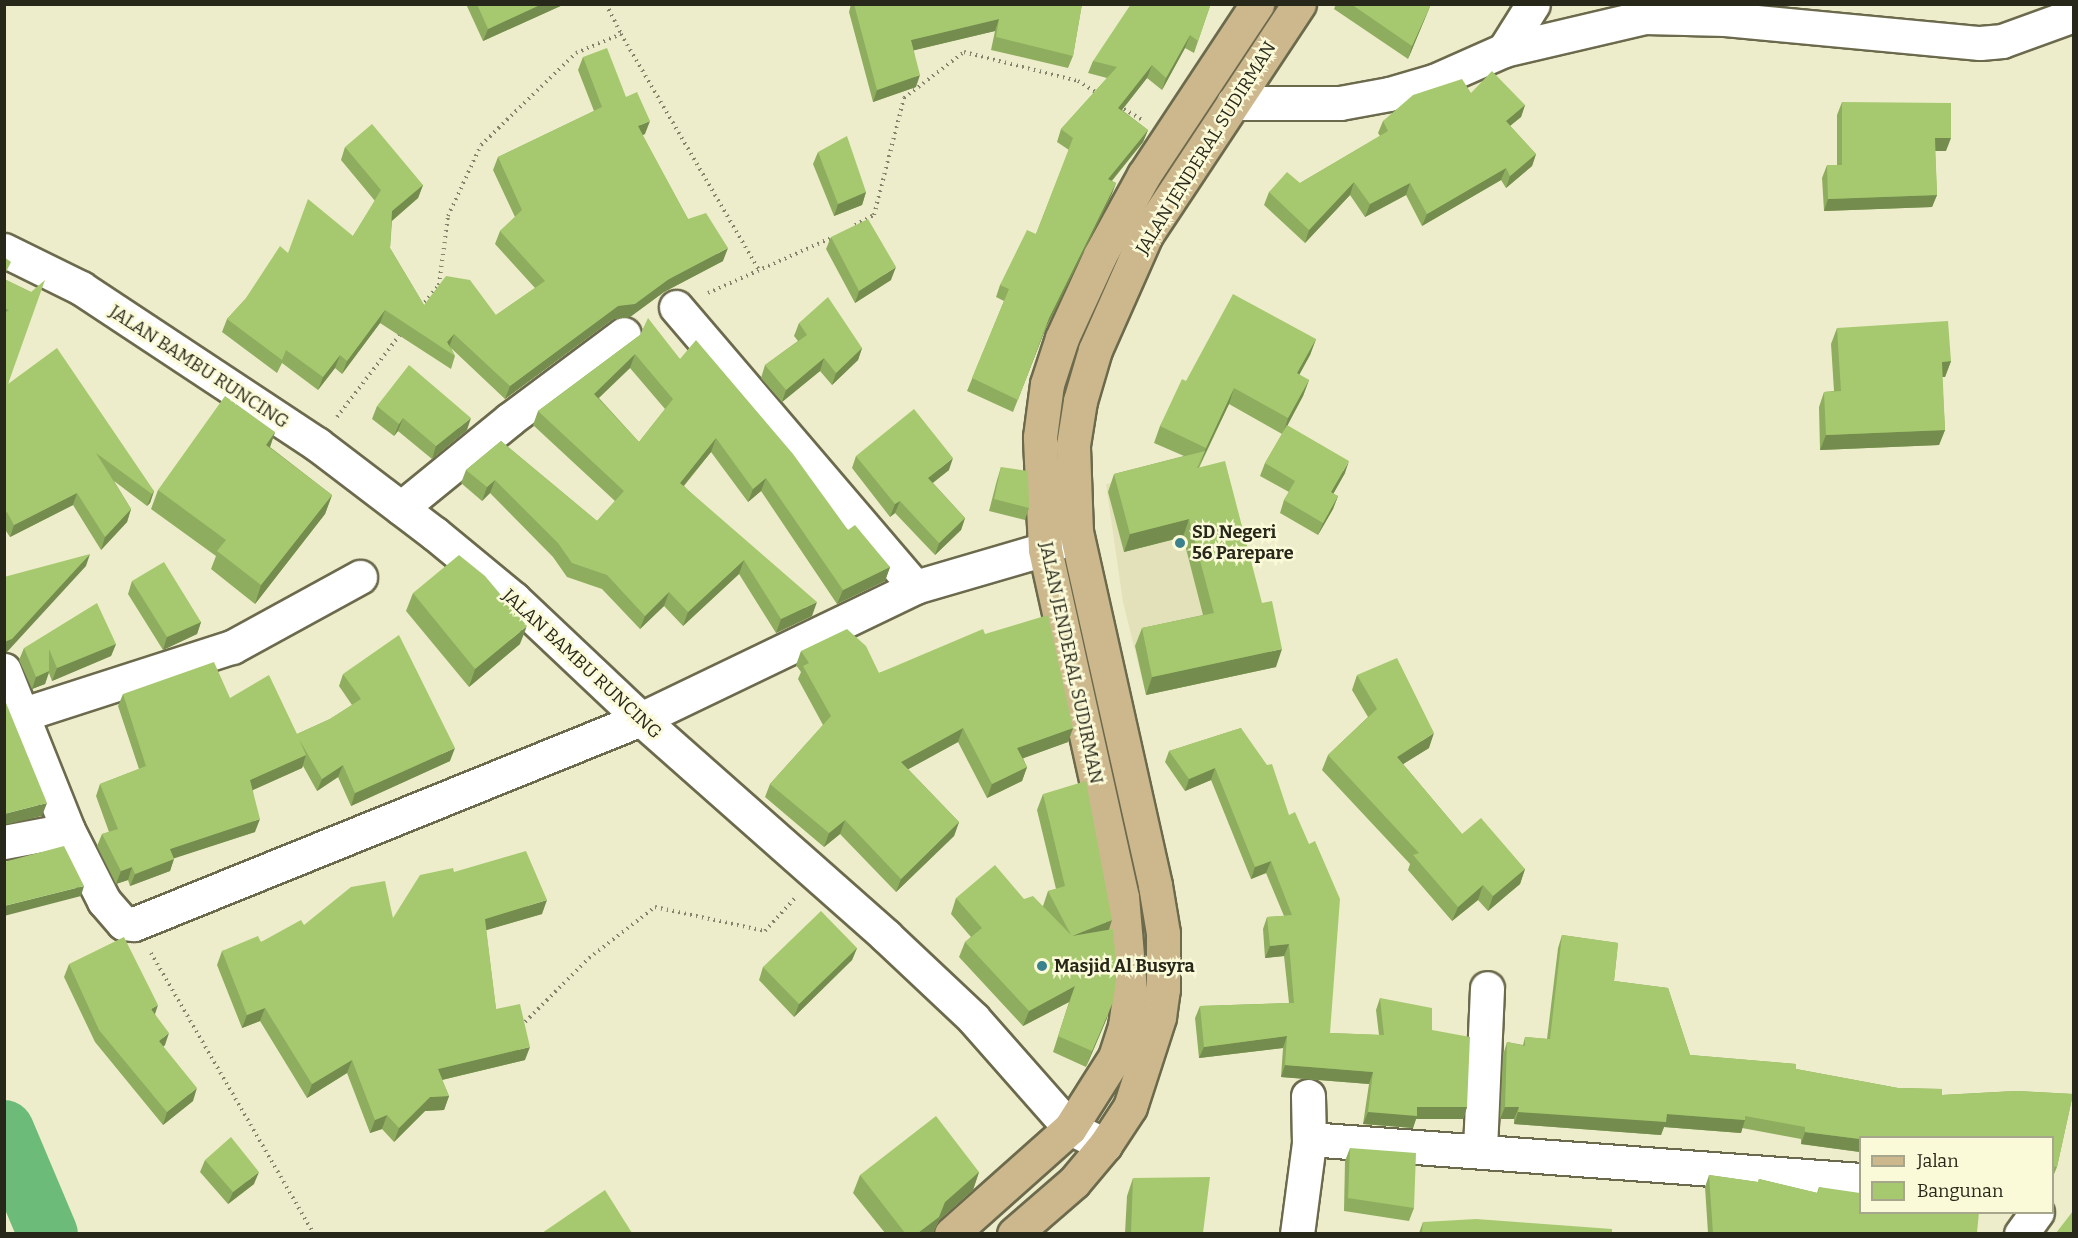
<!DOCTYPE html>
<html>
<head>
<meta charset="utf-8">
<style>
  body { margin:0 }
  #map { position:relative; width:2078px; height:1238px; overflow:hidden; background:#eeedcb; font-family:Bitter,serif }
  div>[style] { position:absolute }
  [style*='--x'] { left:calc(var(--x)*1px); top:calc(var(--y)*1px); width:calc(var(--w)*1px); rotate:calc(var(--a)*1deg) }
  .built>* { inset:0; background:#e3e1b9 }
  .river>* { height:60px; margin:-30px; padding:0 30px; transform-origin:30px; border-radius:30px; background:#6cbb79 }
  .path>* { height:4px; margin-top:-2px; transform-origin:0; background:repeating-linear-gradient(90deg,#84846d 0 1.5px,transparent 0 6px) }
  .roads { filter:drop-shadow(2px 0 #6c6a4d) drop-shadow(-2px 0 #6c6a4d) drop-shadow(0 2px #6c6a4d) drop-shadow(0 -2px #6c6a4d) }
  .minor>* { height:33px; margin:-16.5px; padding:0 16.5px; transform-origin:16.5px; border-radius:16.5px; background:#fff }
  .major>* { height:33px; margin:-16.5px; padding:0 16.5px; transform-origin:16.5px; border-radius:16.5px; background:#cdb88d }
  .wall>* { inset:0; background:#8fad5f }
  .shaded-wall>* { inset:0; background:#748d4e }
  .building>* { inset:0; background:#a6c96f }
  .dots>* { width:16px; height:16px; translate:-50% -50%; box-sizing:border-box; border:3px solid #fbfad8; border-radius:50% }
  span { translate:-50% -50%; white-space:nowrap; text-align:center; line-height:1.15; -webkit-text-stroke:5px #fbfad8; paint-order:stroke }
  .street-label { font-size:18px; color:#27271a }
  .poi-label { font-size:18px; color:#27271a; font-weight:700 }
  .left { translate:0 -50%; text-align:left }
  .frame { position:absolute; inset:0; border:6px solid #27271a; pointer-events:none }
  .legend { position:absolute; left:1859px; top:1136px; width:195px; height:78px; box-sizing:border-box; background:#fbfad8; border:2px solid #a6a68c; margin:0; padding:8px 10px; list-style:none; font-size:18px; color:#27271a }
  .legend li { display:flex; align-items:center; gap:12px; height:30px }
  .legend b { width:30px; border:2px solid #a6a68c }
</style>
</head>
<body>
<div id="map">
  <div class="built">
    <i style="clip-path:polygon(1226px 466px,1276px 667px,1146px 695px,1123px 602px,1106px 484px)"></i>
  </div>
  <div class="river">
    <i style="--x:4;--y:1130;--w:113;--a:67.1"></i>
  </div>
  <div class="path">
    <i style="--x:606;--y:4;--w:34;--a:63"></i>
    <i style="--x:1119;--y:106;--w:26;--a:31"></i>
    <i style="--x:855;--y:225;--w:21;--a:-28"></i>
    <i style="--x:874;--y:215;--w:121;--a:-75.6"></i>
    <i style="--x:904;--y:98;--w:76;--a:-37.5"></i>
    <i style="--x:964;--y:52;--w:118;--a:14.3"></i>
    <i style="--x:1078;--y:81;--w:22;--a:32"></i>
    <i style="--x:708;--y:293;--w:137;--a:-24.1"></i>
    <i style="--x:421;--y:307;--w:28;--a:-51"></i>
    <i style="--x:439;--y:285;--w:70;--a:-82.6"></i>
    <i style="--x:448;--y:216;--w:78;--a:-65.1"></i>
    <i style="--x:481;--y:145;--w:132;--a:-44.1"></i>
    <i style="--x:576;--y:53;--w:49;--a:-22.9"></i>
    <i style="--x:621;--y:34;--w:273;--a:59.7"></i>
    <i style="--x:337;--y:417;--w:107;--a:-52.6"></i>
    <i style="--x:151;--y:953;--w:325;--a:59.9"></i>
    <i style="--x:521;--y:1026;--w:96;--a:-45"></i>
    <i style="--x:589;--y:958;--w:83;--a:-37.7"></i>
    <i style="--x:655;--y:907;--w:113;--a:12.3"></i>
    <i style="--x:765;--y:931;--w:45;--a:-47.7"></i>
  </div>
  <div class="roads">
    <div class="minor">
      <i style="--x:1504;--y:50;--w:54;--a:-57.8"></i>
      <i style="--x:1233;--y:103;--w:107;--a:0"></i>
      <i style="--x:1340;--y:103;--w:50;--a:-10.4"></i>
      <i style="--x:1389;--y:94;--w:47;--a:-16.1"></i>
      <i style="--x:1434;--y:81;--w:77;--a:-23.9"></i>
      <i style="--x:1504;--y:50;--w:145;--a:-13.2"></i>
      <i style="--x:1645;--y:17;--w:80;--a:1.4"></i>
      <i style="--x:1725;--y:19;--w:256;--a:5.4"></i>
      <i style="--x:1980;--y:43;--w:22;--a:-5"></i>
      <i style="--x:2002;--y:41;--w:77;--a:-19.9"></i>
      <i style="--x:4;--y:250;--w:86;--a:26.3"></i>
      <i style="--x:81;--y:288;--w:283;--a:33.5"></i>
      <i style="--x:317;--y:444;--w:147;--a:37.3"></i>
      <i style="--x:434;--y:533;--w:104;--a:39.5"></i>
      <i style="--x:514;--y:599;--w:175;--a:43.4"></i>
      <i style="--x:641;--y:719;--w:327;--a:41.5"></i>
      <i style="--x:886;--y:936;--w:120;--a:43.3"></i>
      <i style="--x:973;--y:1018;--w:147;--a:48.6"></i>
      <i style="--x:1070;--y:1128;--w:39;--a:26"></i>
      <i style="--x:676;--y:307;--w:368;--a:49.5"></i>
      <i style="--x:401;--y:508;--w:141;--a:-39.2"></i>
      <i style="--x:510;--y:419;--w:142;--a:-36.7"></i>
      <i style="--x:4;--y:670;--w:172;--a:68.2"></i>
      <i style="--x:68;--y:830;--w:80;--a:63.1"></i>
      <i style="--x:104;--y:901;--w:29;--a:49"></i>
      <i style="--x:123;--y:923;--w:11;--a:5"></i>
      <i style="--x:134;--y:924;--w:547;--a:-22.02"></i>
      <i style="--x:641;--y:719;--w:304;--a:-25.7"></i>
      <i style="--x:915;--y:587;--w:135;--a:-16.3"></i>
      <i style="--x:1045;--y:549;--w:27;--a:-28"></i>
      <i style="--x:24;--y:714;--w:219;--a:-17.9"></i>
      <i style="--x:232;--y:647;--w:146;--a:-28.7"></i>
      <i style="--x:4;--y:842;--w:65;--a:-10.6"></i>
      <i style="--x:1308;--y:1096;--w:47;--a:88.8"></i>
      <i style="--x:1480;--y:1149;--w:161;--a:-87.5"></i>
      <i style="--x:1297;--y:1234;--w:92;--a:-82.5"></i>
      <i style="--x:1309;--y:1143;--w:13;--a:-13"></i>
      <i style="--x:1322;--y:1140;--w:539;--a:4.25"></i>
      <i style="--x:2021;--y:1234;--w:27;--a:-54"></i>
    </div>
    <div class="major">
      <i style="--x:951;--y:1234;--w:159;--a:-41.7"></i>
      <i style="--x:1070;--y:1128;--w:84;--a:-57.6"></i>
      <i style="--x:1115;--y:1057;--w:33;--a:-72"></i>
      <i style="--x:1125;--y:1026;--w:36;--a:-82"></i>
      <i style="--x:1130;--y:990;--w:93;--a:-94.9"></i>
      <i style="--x:1122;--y:897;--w:356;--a:-102.5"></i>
      <i style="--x:1045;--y:549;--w:112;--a:-92.6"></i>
      <i style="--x:1040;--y:437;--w:53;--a:-82.5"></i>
      <i style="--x:1047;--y:384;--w:48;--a:-71.9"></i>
      <i style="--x:1062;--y:338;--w:91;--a:-65.4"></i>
      <i style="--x:1100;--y:255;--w:91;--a:-61.2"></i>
      <i style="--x:1144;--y:175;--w:205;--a:-56.5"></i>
      <i style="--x:1014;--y:1234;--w:79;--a:-40.9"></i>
      <i style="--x:1074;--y:1182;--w:48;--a:-50"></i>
      <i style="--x:1105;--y:1145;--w:45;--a:-56.7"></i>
      <i style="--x:1130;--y:1107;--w:95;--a:-72.1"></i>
      <i style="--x:1159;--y:1017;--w:28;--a:-82"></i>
      <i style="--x:1163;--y:989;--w:56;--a:-90"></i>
      <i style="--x:1163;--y:933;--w:49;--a:-99.5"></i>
      <i style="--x:1155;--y:885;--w:361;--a:-102.6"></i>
      <i style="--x:1076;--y:533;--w:88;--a:-92"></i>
      <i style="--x:1073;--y:445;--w:45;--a:-81"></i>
      <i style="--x:1080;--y:401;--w:53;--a:-73.6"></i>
      <i style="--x:1095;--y:350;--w:126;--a:-66.1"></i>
      <i style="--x:1146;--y:235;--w:277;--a:-56.5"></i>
    </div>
  </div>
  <div class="wall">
    <i style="clip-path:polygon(466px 4px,565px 4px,483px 41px)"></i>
    <i style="clip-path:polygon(851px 4px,1082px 4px,1073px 56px,1068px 68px,991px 50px,995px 31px,914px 50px,916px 87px,873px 102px,849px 12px)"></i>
    <i style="clip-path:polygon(1336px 4px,1431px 4px,1408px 59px,1334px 9px)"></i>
    <i style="clip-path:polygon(1210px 6px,1194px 53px,1185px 48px,1162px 90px,1147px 78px,1122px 110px,1148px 130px,1143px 142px,1112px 181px,1116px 183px,1111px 196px,1045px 330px,1013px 412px,967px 391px,1004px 301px,996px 297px,1000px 285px,1036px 234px,1069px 150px,1057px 142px,1061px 129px,1107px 78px,1088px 73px,1093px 61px)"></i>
    <i style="clip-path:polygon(583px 57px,626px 97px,645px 134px,642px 135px,688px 219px,723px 261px,664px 292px,630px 317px,613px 319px,505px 399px,451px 348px,455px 356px,451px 369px,380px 323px,342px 374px,335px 368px,318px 390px,282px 363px,277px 373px,222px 332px,227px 319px,288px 253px,353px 236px,375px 201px,341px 160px,345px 147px,423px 185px,418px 198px,392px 221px,390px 248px,424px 305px,496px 315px,535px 288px,495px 244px,500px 231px,515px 217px,493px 170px,498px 157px,594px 111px,578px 70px)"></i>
    <i style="clip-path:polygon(1471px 93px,1525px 105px,1521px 117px,1510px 126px,1536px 154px,1532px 166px,1506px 188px,1501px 180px,1422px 226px,1406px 195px,1365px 217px,1350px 195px,1305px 243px,1264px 205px,1269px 192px,1300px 183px,1380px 136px,1378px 133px,1383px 121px)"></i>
    <i style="clip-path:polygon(1842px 102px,1946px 151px,1935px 151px,1937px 195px,1932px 207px,1824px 211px,1822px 178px,1827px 165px,1837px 165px,1837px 115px)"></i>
    <i style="clip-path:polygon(818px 152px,866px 192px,862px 205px,834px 216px,813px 164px)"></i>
    <i style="clip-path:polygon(831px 237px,891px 280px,855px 303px,826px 249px)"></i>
    <i style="clip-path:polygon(4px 279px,31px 292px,8px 384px,154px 491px,150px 503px,147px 506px,114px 481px,131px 509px,127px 522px,101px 550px,73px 505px,10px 537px,4px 528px)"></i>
    <i style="clip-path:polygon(799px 323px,862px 348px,858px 360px,832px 385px,820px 371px,782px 402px,761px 378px,765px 365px,798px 341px,794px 336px)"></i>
    <i style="clip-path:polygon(1837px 328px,1951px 361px,1945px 377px,1942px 377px,1945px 430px,1939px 445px,1820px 450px,1819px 407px,1824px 392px,1834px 391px,1831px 344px)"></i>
    <i style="clip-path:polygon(evenodd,640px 335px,680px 359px,848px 530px,890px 567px,885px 581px,837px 604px,761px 491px,748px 502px,711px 452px,684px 486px,812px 616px,776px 633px,739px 574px,683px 626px,664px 606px,640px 629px,602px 589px,567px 577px,553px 557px,490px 493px,482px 501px,461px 483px,466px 470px,501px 441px,597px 521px,615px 501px,533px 425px,538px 411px,640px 335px,630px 368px,665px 409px,639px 442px,599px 398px,630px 368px)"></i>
    <i style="clip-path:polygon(1316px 339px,1310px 355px,1299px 375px,1309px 380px,1303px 396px,1287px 425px,1345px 473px,1333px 494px,1338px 496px,1333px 509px,1318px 535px,1280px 513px,1284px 500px,1289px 492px,1260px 476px,1265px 463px,1282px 434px,1229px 404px,1199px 468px,1276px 667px,1146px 695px,1135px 646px,1142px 628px,1203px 615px,1183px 537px,1124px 552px,1108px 492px,1114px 474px,1184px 456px,1154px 443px,1160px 426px,1186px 381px)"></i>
    <i style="clip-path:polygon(377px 406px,467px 430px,432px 459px,398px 431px,394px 436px,372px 419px)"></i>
    <i style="clip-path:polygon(275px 432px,270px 447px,332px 495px,325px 514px,255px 604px,211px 569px,216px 556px,151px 509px,158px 490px)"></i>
    <i style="clip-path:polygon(856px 456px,949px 470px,933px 483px,965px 518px,961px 530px,935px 555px,895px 513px,890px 517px,852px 468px)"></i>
    <i style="clip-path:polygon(1001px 467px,1029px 508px,1025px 520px,989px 511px,997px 480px)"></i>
    <i style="clip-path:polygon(132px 581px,201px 622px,197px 634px,163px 650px,128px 594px)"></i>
    <i style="clip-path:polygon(413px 593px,520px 644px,469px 687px,406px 611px)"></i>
    <i style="clip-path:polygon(985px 634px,1073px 728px,1068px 742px,1023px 758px,1027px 767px,1022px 781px,987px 798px,958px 742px,908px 769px,959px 822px,954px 836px,896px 892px,840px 834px,824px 847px,765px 797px,770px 784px,823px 725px,798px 679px,801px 672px,796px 665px,801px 651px,879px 673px)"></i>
    <i style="clip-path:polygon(116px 644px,111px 656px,52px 681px,49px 673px,45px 684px,32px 689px,19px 660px,24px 648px)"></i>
    <i style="clip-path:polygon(343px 674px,450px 761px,351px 806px,338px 777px,317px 791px,303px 766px,302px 768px,253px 790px,255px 832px,174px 858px,170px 871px,130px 886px,128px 880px,116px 884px,97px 846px,102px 834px,109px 832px,96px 796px,100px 784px,139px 769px,118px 706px,123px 694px,230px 698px,297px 734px,330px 719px,352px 705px,339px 686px)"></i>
    <i style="clip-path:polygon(1357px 675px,1429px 748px,1403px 764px,1462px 834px,1525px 869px,1520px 884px,1488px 911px,1478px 900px,1452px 921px,1408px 870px,1410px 864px,1322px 770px,1328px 755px,1368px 717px,1352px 690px)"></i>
    <i style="clip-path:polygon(1241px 728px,1330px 1033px,1379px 1035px,1376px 1010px,1380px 998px,1432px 1030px,1467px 1107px,1463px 1119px,1416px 1119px,1413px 1128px,1363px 1124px,1369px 1084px,1281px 1077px,1283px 1048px,1199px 1058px,1195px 1018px,1200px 1006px,1289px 1003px,1284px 956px,1265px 958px,1263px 929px,1267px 917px,1284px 916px,1266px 873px,1251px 879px,1211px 780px,1185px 791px,1165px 762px,1169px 751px)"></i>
    <i style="clip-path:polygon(1043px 794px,1109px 930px,1107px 1018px,1086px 1067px,1053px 1052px,1069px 1002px,1023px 1026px,959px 957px,965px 942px,971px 937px,951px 914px,956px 898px,1024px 899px,1043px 906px,1048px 891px,1056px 889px,1037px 810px)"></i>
    <i style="clip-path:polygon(454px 872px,542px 914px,486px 930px,496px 1009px,525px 1060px,442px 1080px,449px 1096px,444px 1110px,425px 1111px,394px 1142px,382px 1129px,370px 1133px,347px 1073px,307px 1098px,260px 1021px,242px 1028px,217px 965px,222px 951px,261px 942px,304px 925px,393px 918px)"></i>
    <i style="clip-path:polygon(1562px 935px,1618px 943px,1614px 981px,1668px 988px,1690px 1055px,1796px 1064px,1796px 1069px,1898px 1088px,1942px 1089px,1942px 1095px,2017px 1091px,2073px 1094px,2057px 1167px,2052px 1179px,2052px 1137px,1860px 1137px,1860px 1152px,1801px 1144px,1801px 1139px,1742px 1128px,1741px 1133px,1664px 1127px,1661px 1135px,1514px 1124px,1514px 1119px,1500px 1119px,1503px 1055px,1507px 1042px,1523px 1045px,1525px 1037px,1547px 1039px,1558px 948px)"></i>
    <i style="clip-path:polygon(857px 948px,852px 960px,794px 1017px,759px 980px,763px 967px)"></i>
    <i style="clip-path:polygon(69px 964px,155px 1014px,165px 1045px,163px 1046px,193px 1101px,163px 1125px,95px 1042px,64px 977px)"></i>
    <i style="clip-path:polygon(1350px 1148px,1414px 1208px,1409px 1221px,1344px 1211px,1345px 1161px)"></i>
    <i style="clip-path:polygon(205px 1160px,254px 1184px,228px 1204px,200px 1172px)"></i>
    <i style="clip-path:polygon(979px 1172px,973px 1190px,939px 1220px,933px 1233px,885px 1233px,853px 1193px,860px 1175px)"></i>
    <i style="clip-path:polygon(1709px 1175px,1758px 1182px,1759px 1179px,1817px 1193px,1819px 1187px,1977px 1233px,1708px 1233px,1705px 1187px)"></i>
    <i style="clip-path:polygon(1133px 1178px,1203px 1233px,1125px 1233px,1127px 1196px)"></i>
    <i style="clip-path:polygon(1423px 1222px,1612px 1233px,1419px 1233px)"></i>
  </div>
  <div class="shaded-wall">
    <i style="clip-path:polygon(542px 4px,565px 4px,483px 41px,488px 29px)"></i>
    <i style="clip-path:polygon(1431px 4px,1408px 59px,1412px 46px)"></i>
    <i style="clip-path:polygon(999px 19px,995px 31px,907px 52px,911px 40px)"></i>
    <i style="clip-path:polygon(1190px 35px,1185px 48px,1162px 90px,1166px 78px)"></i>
    <i style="clip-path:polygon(1152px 65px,1147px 78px,1114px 120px,1118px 108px)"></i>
    <i style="clip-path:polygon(920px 75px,916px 87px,873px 102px,877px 90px)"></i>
    <i style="clip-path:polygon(1525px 105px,1521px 117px,1501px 133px,1506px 121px)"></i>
    <i style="clip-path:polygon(650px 121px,645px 134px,633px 139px,638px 126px)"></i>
    <i style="clip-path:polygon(1148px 130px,1143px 142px,1103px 191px,1108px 179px)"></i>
    <i style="clip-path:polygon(1935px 138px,1951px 138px,1946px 151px,1930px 151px)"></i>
    <i style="clip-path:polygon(1536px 154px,1532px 166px,1506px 188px,1510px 176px)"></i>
    <i style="clip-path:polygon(1506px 168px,1501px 180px,1422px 226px,1427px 214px)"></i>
    <i style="clip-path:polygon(1354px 182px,1350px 195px,1305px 243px,1309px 230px)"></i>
    <i style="clip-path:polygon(1116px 183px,1111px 196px,1045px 330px,1013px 412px,1049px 318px)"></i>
    <i style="clip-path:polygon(1410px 183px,1406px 195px,1365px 217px,1370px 204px)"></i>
    <i style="clip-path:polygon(423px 185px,418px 198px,388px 224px,392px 211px)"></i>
    <i style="clip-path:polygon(866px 192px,862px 205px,834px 216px,838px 204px)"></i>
    <i style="clip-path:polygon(1937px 195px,1932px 207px,1824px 211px,1828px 199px)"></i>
    <i style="clip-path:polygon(728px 248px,723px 261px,664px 292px,630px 317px,613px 319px,505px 399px,510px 386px,618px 306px)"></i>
    <i style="clip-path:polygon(896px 267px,891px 280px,855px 303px,859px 291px)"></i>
    <i style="clip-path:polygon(385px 310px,380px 323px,342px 374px,347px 361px)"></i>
    <i style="clip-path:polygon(454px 334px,449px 347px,447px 342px)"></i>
    <i style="clip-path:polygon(1316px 339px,1310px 355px,1291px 390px,1297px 373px)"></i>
    <i style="clip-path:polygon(862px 348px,858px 360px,832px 385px,836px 373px)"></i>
    <i style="clip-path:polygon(635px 354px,630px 368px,589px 407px,594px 394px)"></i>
    <i style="clip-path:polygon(340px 355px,335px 368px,318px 390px,323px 377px)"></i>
    <i style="clip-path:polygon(824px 358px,820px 371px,782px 402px,786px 390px)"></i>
    <i style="clip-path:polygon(1951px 361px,1945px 377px,1936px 377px,1942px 362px)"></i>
    <i style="clip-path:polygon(1309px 380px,1303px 396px,1283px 434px,1288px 418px)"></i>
    <i style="clip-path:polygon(1234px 388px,1229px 404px,1200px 464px,1206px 448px)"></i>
    <i style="clip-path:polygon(403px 418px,398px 431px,394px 436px,399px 424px)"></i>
    <i style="clip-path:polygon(471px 418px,467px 430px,432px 459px,436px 446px)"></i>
    <i style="clip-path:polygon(1945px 430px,1939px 445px,1820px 450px,1826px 435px)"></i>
    <i style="clip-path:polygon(275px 432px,269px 450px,266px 445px)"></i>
    <i style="clip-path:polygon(716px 438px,711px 452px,675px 496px,680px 483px)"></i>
    <i style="clip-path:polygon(953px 458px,949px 470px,923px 490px,928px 478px)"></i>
    <i style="clip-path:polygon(1349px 461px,1345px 473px,1327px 505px,1331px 492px)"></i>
    <i style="clip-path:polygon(766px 478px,761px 491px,748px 502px,753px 489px)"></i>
    <i style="clip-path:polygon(495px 480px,490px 493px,482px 501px,487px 487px)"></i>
    <i style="clip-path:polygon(154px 491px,150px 503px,147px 506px,152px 494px)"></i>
    <i style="clip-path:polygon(77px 493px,73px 505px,10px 537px,14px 525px)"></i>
    <i style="clip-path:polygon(332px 495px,325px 514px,255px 604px,261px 585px)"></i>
    <i style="clip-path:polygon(1338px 496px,1333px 509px,1318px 535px,1323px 523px)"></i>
    <i style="clip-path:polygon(900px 501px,895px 513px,890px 517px,895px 504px)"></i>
    <i style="clip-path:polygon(131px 509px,127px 522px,101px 550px,105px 537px)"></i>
    <i style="clip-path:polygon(965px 518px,961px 530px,935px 555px,939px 543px)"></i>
    <i style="clip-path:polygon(1189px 519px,1183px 537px,1124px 552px,1130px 534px)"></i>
    <i style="clip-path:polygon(90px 554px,86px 566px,7px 652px,4px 653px,4px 642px)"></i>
    <i style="clip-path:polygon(744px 560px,739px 574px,683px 626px,688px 612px)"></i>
    <i style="clip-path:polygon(890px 567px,885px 581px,837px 604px,843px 590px)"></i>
    <i style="clip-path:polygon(669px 592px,664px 606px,640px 629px,645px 616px)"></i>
    <i style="clip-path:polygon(817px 602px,812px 616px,776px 633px,781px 619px)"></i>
    <i style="clip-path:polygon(201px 622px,197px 634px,163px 650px,167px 637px)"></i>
    <i style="clip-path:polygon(527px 626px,520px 644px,469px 687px,475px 669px)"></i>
    <i style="clip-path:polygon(116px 644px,111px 656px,52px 681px,57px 668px)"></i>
    <i style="clip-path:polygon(1282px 649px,1276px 667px,1146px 695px,1152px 677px)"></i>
    <i style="clip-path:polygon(49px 671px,45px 684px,32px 689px,36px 677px)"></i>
    <i style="clip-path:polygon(963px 728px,958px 742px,896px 776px,901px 762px)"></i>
    <i style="clip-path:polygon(1073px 728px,1068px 742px,1013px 762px,1017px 748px)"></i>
    <i style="clip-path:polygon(1434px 733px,1429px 748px,1392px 771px,1397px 757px)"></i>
    <i style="clip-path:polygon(455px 748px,450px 761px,351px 806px,355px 793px)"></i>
    <i style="clip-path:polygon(306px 755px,302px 768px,246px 793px,250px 780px)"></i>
    <i style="clip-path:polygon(343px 765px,338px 777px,317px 791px,322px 779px)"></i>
    <i style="clip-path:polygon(1027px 767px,1022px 781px,987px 798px,992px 784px)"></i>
    <i style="clip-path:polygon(1215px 768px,1211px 780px,1185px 791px,1189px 779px)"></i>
    <i style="clip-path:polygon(47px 803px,42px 816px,4px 825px,4px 814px)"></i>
    <i style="clip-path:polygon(260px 819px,255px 832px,166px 861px,170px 849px)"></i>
    <i style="clip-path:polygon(845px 820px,840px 834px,824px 847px,829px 833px)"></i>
    <i style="clip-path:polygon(959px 822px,954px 836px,896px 892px,901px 879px)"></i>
    <i style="clip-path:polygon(174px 859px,170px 871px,130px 886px,135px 874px)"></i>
    <i style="clip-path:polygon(1271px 861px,1266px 873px,1251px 879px,1255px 867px)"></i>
    <i style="clip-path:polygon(132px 867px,128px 880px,116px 884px,121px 871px)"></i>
    <i style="clip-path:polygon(1525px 869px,1520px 884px,1488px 911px,1493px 896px)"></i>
    <i style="clip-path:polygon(1483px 885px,1478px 900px,1452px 921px,1458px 907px)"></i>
    <i style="clip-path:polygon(84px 886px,81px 896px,4px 916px,4px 906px)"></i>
    <i style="clip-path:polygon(547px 900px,542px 914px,480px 932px,485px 919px)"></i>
    <i style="clip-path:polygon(1112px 920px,1107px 936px,1072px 936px)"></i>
    <i style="clip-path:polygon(1289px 944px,1284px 956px,1265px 958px,1270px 946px)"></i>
    <i style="clip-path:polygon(857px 948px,852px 960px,794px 1017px,799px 1004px)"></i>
    <i style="clip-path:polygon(1075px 986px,1069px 1002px,1023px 1026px,1029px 1011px)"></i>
    <i style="clip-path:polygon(1113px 1002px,1107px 1018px,1086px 1067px,1092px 1051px)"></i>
    <i style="clip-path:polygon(158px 1005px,154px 1017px,151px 1009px)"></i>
    <i style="clip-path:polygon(265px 1008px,260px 1021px,242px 1028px,247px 1015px)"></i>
    <i style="clip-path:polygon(169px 1033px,165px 1045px,155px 1054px,159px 1041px)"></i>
    <i style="clip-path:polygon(1287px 1036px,1283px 1048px,1199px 1058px,1204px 1047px)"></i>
    <i style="clip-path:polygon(530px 1047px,525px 1060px,433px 1082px,438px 1069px)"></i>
    <i style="clip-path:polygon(352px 1060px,347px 1073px,307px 1098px,312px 1084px)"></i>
    <i style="clip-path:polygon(1285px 1065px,1373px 1072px,1369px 1084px,1281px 1077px)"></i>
    <i style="clip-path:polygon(197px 1088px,193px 1101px,163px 1125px,167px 1112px)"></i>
    <i style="clip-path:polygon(449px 1096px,444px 1110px,425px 1111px,394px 1142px,399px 1128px,430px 1097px)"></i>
    <i style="clip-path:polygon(1417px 1107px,1467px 1107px,1463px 1119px,1416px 1119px,1413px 1128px,1363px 1124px,1368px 1112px)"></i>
    <i style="clip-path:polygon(1505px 1107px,1519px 1107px,1514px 1119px,1500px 1119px)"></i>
    <i style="clip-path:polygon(1518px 1112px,1667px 1114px,1745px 1120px,1741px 1133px,1664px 1127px,1661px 1135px,1514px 1124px)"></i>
    <i style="clip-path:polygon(387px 1115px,382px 1129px,370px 1133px,375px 1120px)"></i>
    <i style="clip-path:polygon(1805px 1132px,1860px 1139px,1860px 1152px,1801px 1144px)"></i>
    <i style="clip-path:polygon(259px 1172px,254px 1184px,228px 1204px,233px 1192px)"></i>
    <i style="clip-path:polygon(979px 1172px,973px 1190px,939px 1220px,933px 1233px,918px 1233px,945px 1202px)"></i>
  </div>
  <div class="building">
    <i style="clip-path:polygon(477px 4px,542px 4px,488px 29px)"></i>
    <i style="clip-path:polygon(854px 4px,1082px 4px,1073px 56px,996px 37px,999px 19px,911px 40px,920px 75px,877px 90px)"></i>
    <i style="clip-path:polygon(1131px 4px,1208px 4px,1210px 6px,1198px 41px,1190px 35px,1166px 78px,1152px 65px,1118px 108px,1148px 130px,1108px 179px,1116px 183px,1049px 318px,1018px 400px,972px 378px,1009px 289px,1000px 285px,1027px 230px,1036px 234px,1073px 138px,1061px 129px,1117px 67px,1093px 61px)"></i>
    <i style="clip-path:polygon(1351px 4px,1431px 4px,1412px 46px)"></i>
    <i style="clip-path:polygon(607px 48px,626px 97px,637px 92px,650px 121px,638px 126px,688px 219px,706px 213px,728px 248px,669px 279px,635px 304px,618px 306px,510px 386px,454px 334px,447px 342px,455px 356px,385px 310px,347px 361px,340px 355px,323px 377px,286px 350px,282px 360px,227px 319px,246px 298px,280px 246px,288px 253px,308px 199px,353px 236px,381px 190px,345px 147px,372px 124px,423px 185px,392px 211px,390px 248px,424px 305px,446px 276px,470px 280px,496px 315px,545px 281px,500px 231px,522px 210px,498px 157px,602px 107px,583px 57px)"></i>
    <i style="clip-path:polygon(1492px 71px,1525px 105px,1506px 121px,1536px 154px,1510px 176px,1506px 168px,1427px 214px,1410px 183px,1370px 204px,1354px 182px,1309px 230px,1269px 192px,1287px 172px,1300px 183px,1388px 131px,1383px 121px,1413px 95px,1462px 79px,1471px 93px)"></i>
    <i style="clip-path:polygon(1842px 102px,1951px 103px,1951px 138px,1935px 138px,1937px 195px,1828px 199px,1827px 165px,1842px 165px)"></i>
    <i style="clip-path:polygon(847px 136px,866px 192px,838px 204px,818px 152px)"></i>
    <i style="clip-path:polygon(868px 219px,896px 267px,859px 291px,831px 237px)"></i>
    <i style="clip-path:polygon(4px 257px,11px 262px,4px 276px)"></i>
    <i style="clip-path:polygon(4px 279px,31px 292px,45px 280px,8px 384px,57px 348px,154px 491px,152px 494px,96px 453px,131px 509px,105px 537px,77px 493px,14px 525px,7px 512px,4px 514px,4px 314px,9px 310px,4px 308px)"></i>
    <i style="clip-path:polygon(1233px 294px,1316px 339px,1297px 373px,1309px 380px,1288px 418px,1234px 388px,1206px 448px,1160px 426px,1182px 379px,1186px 381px)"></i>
    <i style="clip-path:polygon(828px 297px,862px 348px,836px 373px,824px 358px,786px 390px,765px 365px,807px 335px,799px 323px)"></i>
    <i style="clip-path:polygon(evenodd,648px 318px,680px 359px,696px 340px,793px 454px,848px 530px,855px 525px,890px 567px,843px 590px,766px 478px,753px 489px,716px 438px,680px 483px,817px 602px,781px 619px,744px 560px,688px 612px,669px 592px,645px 616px,607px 575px,572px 563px,558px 543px,495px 480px,487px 487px,466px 470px,501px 441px,597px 521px,624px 491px,538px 411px,640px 335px,648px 318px,635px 354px,673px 399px,639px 442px,594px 394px,635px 354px)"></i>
    <i style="clip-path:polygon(1948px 321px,1951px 361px,1942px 362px,1945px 430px,1826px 435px,1824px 392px,1841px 391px,1837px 328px)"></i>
    <i style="clip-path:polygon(409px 365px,471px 418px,436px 446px,403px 418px,399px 424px,377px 406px)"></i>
    <i style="clip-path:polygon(225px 396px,275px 432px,266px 445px,332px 495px,261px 585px,217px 551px,226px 540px,158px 490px)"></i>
    <i style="clip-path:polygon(914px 409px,953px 458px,928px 478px,965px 518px,939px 543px,900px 501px,895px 504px,856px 456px)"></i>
    <i style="clip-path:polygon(1287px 425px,1349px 461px,1331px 492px,1338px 496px,1323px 523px,1284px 500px,1295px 481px,1265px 463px)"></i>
    <i style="clip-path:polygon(1205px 451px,1197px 468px,1225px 461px,1262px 603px,1272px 601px,1282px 649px,1152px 677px,1142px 628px,1214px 613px,1189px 519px,1130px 534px,1114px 474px)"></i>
    <i style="clip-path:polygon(1001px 467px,1028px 471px,1029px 508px,994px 499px)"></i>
    <i style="clip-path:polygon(90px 554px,12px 639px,4px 642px,4px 577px)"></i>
    <i style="clip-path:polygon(459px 555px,485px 576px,527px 626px,475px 669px,413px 593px)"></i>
    <i style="clip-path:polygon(164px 562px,201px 622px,167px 637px,132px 581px)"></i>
    <i style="clip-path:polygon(97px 603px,116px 644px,57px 668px,49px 649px,49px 671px,36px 677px,24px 648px)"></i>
    <i style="clip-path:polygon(1048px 615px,1073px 728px,1017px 748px,1027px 767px,992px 784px,963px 728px,901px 762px,959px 822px,901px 879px,845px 820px,829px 833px,770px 784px,831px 716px,803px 666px,809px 663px,801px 651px,847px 629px,866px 646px,879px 673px,983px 629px,985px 634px)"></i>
    <i style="clip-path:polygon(399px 635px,455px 748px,355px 793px,343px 765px,322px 779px,299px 739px,306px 755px,250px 780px,260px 819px,170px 849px,174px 859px,135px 874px,132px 867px,121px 871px,102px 834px,118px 829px,100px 784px,146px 766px,123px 694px,214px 662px,230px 698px,269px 675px,297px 734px,330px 719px,361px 699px,343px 674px)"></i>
    <i style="clip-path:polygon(1397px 658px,1434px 733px,1397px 757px,1462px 834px,1481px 818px,1525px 869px,1493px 896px,1483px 885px,1458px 907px,1413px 855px,1419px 853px,1328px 755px,1377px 709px,1357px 675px)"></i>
    <i style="clip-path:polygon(4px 698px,47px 803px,4px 814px)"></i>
    <i style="clip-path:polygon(1241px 728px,1267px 765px,1272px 764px,1289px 815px,1295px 812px,1309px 844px,1315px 841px,1340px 899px,1330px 1033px,1384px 1035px,1380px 998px,1432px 1008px,1432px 1030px,1470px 1037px,1467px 1107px,1417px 1107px,1417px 1116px,1368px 1112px,1373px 1072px,1285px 1065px,1287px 1036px,1204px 1047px,1200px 1006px,1294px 1003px,1289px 944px,1270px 946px,1267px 917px,1292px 915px,1271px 861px,1255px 867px,1215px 768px,1189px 779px,1169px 751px)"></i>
    <i style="clip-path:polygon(1086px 781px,1112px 920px,1072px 936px,1113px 929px,1117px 974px,1113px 1002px,1092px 1051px,1058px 1036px,1075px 986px,1029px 1011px,965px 942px,982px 928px,956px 898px,995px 865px,1024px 899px,1033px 896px,1071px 935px,1048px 891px,1065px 886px,1043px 794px)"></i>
    <i style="clip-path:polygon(64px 846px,84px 886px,4px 906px,4px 862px)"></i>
    <i style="clip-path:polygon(526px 851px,547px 900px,485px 919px,496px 1009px,520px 1004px,530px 1047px,438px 1069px,449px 1096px,430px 1097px,399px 1128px,387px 1115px,375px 1120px,352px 1060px,312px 1084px,265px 1008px,247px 1015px,222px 951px,258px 936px,261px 942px,301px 920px,304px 925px,351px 887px,385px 881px,393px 918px,420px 875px,453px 868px,454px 872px)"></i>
    <i style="clip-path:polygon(821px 911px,857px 948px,799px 1004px,763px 967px)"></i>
    <i style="clip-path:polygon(1562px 935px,1618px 943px,1614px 981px,1668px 988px,1690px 1055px,1796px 1064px,1796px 1069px,1898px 1088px,1942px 1089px,1942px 1095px,2017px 1091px,2073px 1094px,2057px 1167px,2052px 1166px,2052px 1137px,1860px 1137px,1860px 1139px,1805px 1132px,1805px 1127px,1745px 1116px,1745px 1120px,1667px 1114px,1666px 1122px,1518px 1112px,1519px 1107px,1505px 1107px,1507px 1042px,1525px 1046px,1525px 1037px,1550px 1039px)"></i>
    <i style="clip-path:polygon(124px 937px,158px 1005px,151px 1009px,169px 1033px,159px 1041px,197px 1088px,167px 1112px,99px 1030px,69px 964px)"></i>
    <i style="clip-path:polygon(936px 1116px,979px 1172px,945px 1202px,939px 1217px,918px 1233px,905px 1233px,860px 1175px)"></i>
    <i style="clip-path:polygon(231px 1137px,259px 1172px,233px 1192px,205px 1160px)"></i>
    <i style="clip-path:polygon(1350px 1148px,1416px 1153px,1414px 1208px,1348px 1198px)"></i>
    <i style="clip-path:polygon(1709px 1175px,1758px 1182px,1759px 1179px,1818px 1193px,1819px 1187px,1860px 1193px,1860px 1212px,1979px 1212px,1977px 1233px,1713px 1233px)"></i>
    <i style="clip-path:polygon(1210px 1177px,1203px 1233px,1131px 1233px,1133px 1178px)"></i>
    <i style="clip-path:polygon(605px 1190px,632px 1233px,542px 1233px)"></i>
    <i style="clip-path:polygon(2073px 1211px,2073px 1233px,2056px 1233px)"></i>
    <i style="clip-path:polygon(1476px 1219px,1612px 1229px,1612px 1233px,1422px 1233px,1423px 1222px)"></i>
  </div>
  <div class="dots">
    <i style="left:1180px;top:543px;background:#3c818e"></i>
    <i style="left:1042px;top:966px;background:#3c818e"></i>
  </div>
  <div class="street-label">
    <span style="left:1206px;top:148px;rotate:-58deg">JALAN JENDERAL SUDIRMAN</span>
    <span style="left:199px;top:367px;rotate:33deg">JALAN BAMBU RUNCING</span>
    <span style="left:1071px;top:663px;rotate:78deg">JALAN JENDERAL SUDIRMAN</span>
    <span style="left:582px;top:664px;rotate:43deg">JALAN BAMBU RUNCING</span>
  </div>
  <div class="poi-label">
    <span class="left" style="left:1192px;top:543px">SD Negeri<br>56 Parepare</span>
    <span class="left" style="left:1054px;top:966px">Masjid Al Busyra</span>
  </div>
  <div class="frame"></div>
  <ul class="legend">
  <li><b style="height:8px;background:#cdb88d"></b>Jalan</li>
  <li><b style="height:16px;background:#a6c96f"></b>Bangunan</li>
  </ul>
</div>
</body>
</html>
